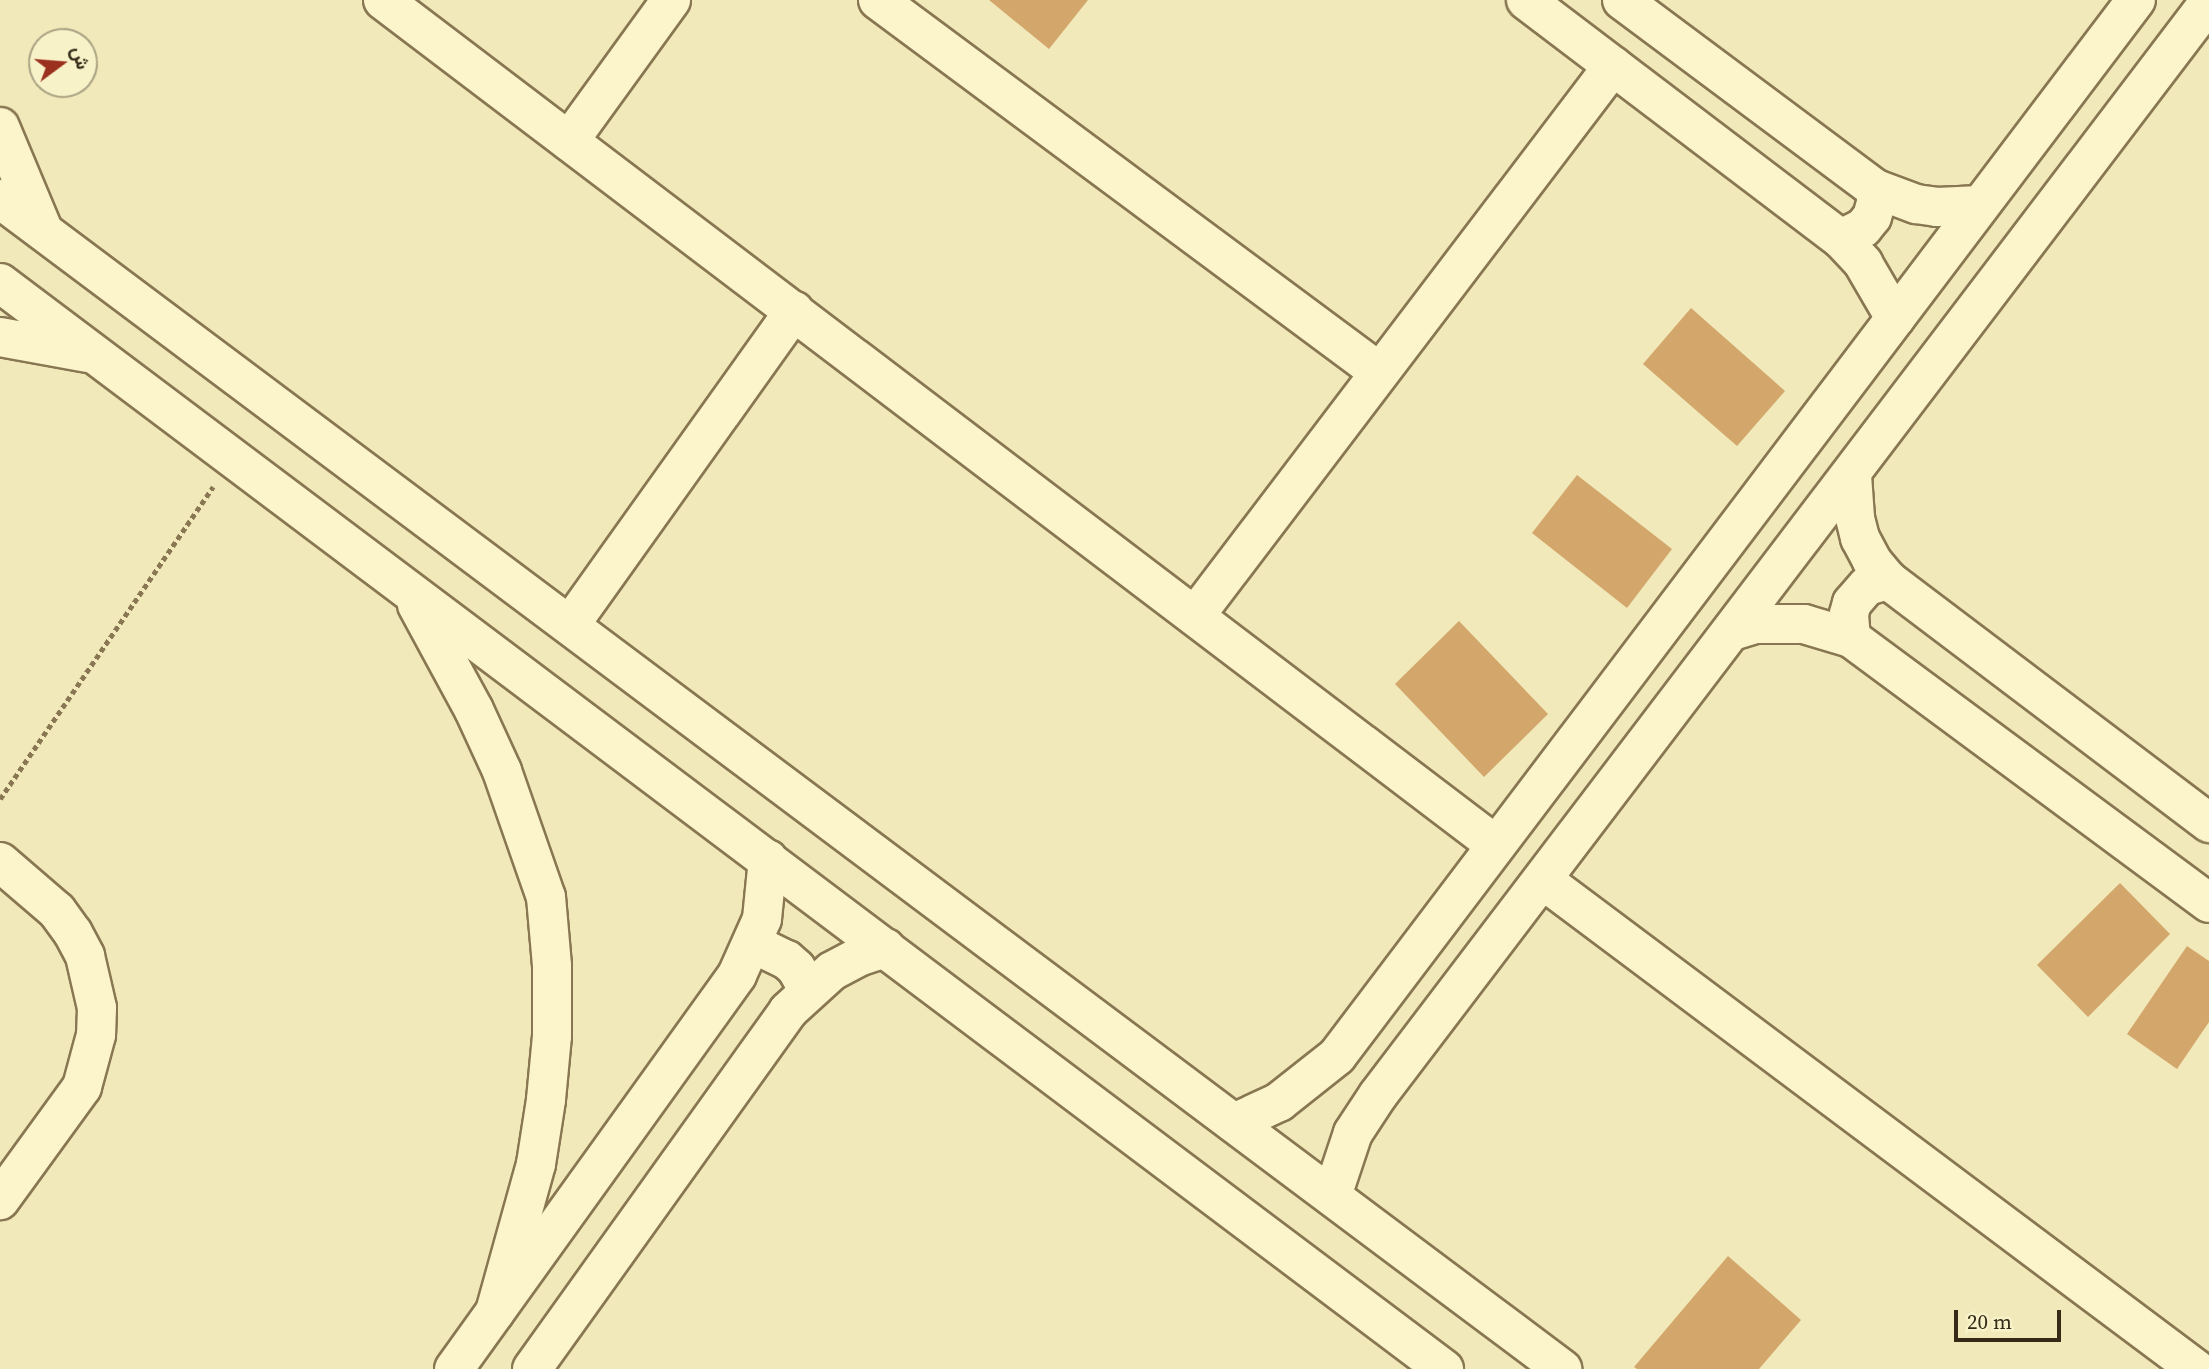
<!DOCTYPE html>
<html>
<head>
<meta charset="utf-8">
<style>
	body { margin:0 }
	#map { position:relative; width:2209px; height:1369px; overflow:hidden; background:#f1e9b9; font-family:"Source Serif 4",Vazirmatn,serif }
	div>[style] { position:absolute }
	.building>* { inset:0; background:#d3a66b }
	.path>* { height:4.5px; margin-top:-2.25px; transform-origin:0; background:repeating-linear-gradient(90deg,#887752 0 5px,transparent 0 8.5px) }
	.roads { filter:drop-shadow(2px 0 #887752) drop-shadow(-2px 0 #887752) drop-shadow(0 2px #887752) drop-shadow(0 -2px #887752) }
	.minor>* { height:38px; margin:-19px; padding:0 19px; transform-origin:19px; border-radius:19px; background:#fcf5cc }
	span { translate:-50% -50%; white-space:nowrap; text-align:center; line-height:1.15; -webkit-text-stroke:7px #f8f2c9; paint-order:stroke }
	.north { position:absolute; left:28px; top:28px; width:70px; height:70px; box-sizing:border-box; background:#f8f2c9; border:2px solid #aaa283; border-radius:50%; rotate:74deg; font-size:19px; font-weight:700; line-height:28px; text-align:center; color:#362b19 }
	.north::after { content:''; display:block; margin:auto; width:24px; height:32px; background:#9c301e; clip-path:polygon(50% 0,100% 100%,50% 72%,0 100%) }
	.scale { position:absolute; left:1954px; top:1310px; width:107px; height:32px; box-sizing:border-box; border:4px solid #362b19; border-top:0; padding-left:9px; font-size:21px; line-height:24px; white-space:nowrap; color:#362b19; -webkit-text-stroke:5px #f8f2c9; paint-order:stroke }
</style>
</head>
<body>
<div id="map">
	<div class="building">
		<i style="clip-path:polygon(989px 0,1088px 0,1049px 49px)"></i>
		<i style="clip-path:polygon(1691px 308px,1785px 391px,1737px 446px,1643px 364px)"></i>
		<i style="clip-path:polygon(1577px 475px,1672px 549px,1627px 608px,1532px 533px)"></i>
		<i style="clip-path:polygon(1459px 621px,1548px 714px,1484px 777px,1395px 684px)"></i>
		<i style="clip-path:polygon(2120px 883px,2170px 934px,2088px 1017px,2037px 965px)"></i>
		<i style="clip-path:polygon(2187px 946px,2209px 961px,2209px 1022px,2177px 1069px,2127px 1034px)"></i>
		<i style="clip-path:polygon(1728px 1256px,1801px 1320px,1759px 1369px,1637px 1369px,1634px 1367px)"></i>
	</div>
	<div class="path">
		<i style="left:0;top:799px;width:378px;rotate:-55.7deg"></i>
	</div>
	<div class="roads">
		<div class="minor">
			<i style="left:383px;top:0;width:1397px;rotate:37.21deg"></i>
			<i style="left:878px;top:0;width:624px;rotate:36.59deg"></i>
			<i style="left:1526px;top:0;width:395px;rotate:37.2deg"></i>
			<i style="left:1841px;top:239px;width:33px;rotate:47deg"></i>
			<i style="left:1863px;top:263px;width:64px;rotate:59.8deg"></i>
			<i style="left:1622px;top:0;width:317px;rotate:36.7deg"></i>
			<i style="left:1876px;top:189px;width:43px;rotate:20.6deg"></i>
			<i style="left:1916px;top:204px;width:21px;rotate:8deg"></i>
			<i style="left:1937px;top:207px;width:43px;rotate:-2.7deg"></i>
			<i style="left:0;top:127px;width:112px;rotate:67.3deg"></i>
			<i style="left:569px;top:141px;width:174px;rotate:-54.1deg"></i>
			<i style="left:0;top:199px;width:1952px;rotate:36.83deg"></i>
			<i style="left:1841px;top:239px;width:25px;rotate:-27deg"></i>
			<i style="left:1863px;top:228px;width:14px;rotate:-51deg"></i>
			<i style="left:1872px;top:217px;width:15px;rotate:-74deg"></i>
			<i style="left:1876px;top:203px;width:14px;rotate:-90deg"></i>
			<i style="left:0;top:283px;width:1807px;rotate:36.95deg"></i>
			<i style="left:0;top:337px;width:88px;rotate:10.4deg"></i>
			<i style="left:1852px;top:475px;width:43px;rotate:86deg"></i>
			<i style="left:1855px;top:518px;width:21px;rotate:76deg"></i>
			<i style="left:1860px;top:538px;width:26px;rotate:62deg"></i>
			<i style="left:1872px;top:561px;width:25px;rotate:50deg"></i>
			<i style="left:1888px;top:580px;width:403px;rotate:37.1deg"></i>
			<i style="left:417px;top:605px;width:119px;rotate:61.5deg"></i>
			<i style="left:474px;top:710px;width:67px;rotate:65.3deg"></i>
			<i style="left:502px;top:771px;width:133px;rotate:70.8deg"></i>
			<i style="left:546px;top:897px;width:69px;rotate:85deg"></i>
			<i style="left:552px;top:966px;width:70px;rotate:90deg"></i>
			<i style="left:552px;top:1036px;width:64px;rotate:95.4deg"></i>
			<i style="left:546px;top:1100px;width:65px;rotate:98.9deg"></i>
			<i style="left:536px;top:1164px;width:154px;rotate:105.5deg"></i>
			<i style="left:1195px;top:616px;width:691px;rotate:-52.77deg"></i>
			<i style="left:570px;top:625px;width:386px;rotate:-54.5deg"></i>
			<i style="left:1732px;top:631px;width:24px;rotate:-17deg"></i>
			<i style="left:1755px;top:624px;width:49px"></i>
			<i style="left:1804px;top:624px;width:49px;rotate:16.6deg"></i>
			<i style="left:1851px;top:638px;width:445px;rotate:36.5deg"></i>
			<i style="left:1851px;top:638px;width:24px;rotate:-95deg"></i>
			<i style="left:1849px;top:614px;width:11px;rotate:-75deg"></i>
			<i style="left:1852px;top:603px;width:23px;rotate:-49deg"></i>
			<i style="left:1867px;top:586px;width:22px;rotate:-16deg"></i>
			<i style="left:0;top:862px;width:75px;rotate:40.7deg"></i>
			<i style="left:57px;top:911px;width:27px;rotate:54deg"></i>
			<i style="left:73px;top:933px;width:26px;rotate:62deg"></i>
			<i style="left:85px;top:956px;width:53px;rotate:77deg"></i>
			<i style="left:97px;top:1008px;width:27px;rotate:92deg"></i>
			<i style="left:96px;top:1035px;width:54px;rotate:105.1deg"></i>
			<i style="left:82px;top:1087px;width:140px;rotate:126deg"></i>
			<i style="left:1543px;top:880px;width:816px;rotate:36.83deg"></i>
			<i style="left:752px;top:948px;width:12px;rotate:5deg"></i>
			<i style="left:764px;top:949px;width:25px;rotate:26deg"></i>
			<i style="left:787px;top:960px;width:12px;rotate:42deg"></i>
			<i style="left:796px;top:968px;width:25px;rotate:61deg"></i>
			<i style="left:1234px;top:1123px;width:50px;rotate:-25deg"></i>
			<i style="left:1279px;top:1102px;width:74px;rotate:-38.4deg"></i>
			<i style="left:1337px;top:1056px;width:1324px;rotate:-52.89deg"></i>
			<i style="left:1332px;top:1196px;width:66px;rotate:-71.6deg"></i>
			<i style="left:1353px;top:1133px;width:45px;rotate:-56.7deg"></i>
			<i style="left:1378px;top:1095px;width:1373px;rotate:-52.75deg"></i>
			<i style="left:454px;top:1369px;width:485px;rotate:-54.3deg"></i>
			<i style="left:737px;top:975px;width:61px;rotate:-65.9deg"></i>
			<i style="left:762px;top:919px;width:60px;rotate:-84.3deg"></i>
			<i style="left:532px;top:1369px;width:440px;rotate:-54.4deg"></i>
			<i style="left:788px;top:1011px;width:59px;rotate:-42.3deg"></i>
			<i style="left:832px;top:971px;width:30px;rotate:-28deg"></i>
			<i style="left:858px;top:957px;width:29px;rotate:-18deg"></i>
		</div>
	</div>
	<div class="north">ش</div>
	<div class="scale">20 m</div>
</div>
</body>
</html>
